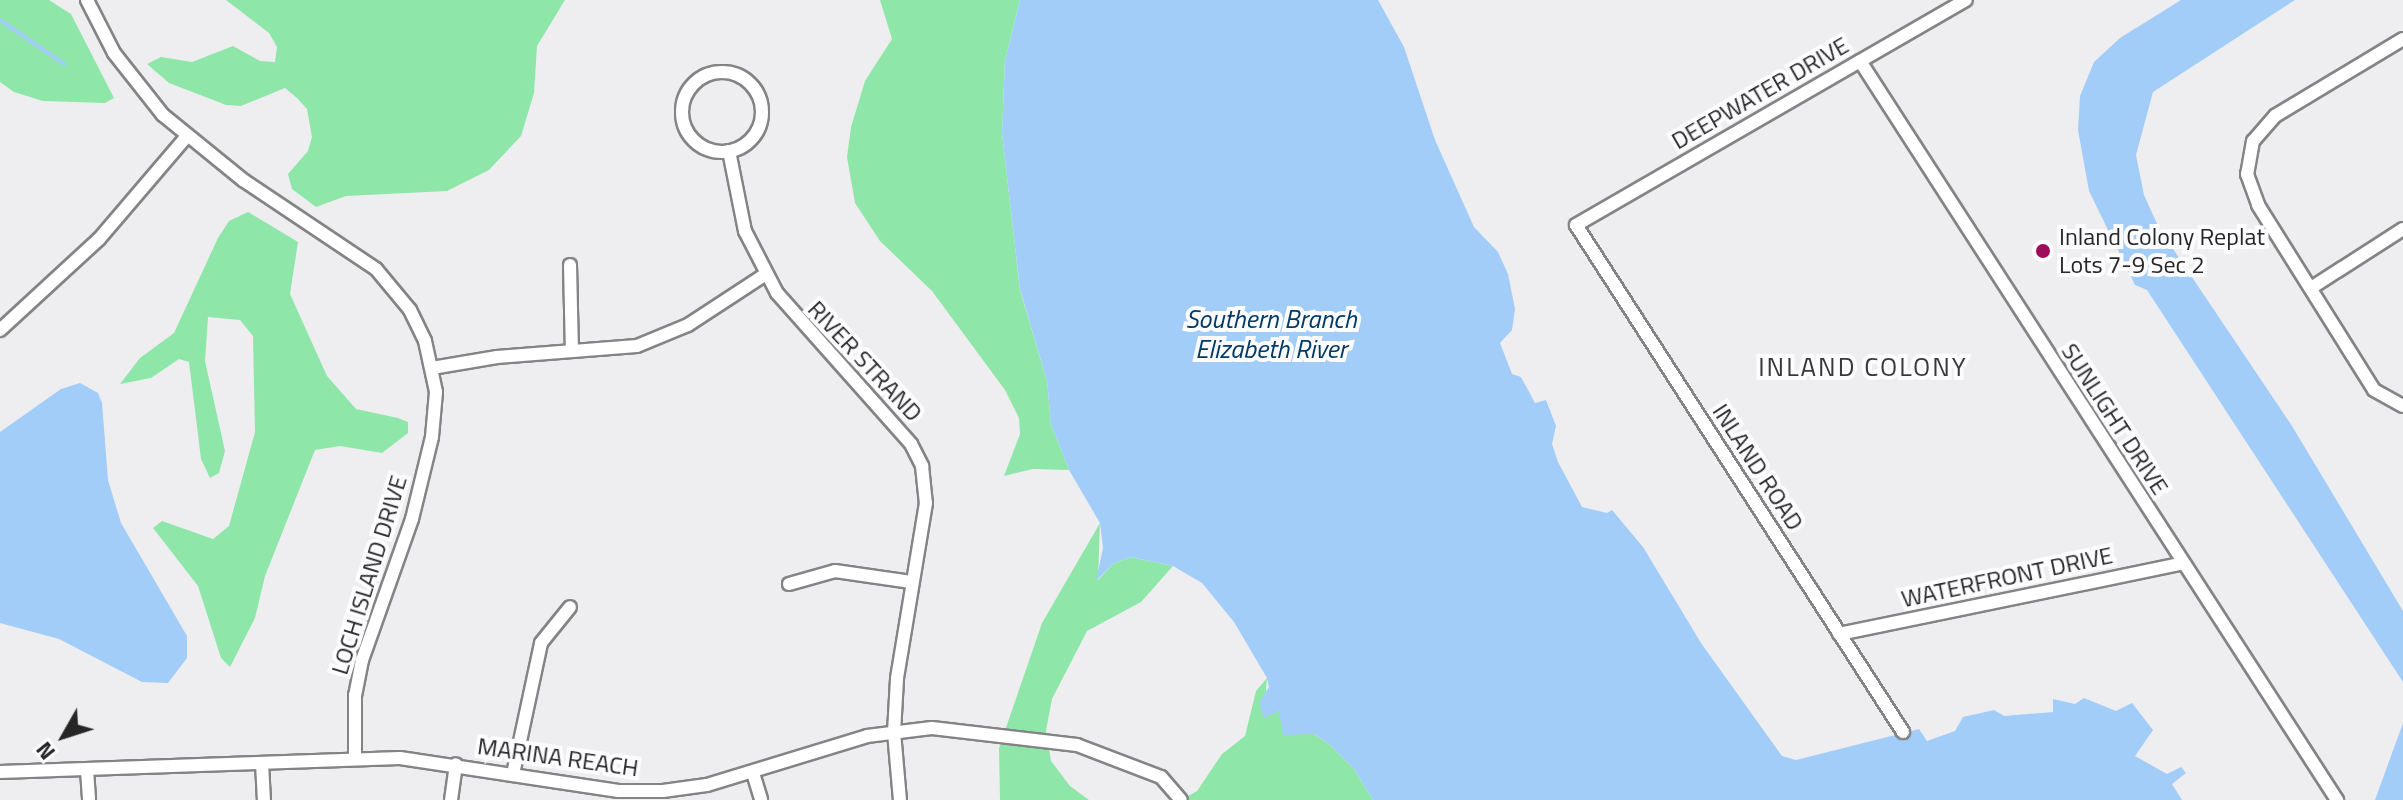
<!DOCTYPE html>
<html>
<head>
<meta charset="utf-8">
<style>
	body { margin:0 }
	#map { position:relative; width:2403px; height:800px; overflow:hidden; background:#eeeef0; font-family:"Titillium Web",sans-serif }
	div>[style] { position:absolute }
	.green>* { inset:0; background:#8ee7a9 }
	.water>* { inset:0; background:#a2cdf8 }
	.stream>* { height:4px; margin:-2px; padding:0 2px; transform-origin:2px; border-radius:2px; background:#a2cdf8 }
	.roads { filter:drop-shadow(2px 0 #848486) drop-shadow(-2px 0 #848486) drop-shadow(0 2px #848486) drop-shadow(0 -2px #848486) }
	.street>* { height:12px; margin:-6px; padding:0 6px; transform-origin:6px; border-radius:6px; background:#fff }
	.street>.ring { margin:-6px; padding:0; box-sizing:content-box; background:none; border:12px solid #fff; border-radius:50% }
	.dots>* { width:22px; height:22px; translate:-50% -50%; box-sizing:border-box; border:4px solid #fcfcfe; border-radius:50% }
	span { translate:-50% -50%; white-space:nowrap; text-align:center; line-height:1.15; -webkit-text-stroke:8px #fcfcfe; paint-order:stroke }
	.street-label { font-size:24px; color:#262626 }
	.poi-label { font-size:24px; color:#262626 }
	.left { translate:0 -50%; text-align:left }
	.water-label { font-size:26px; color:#003a66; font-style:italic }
	.neighbourhood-label { font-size:26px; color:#38383a; letter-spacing:2px }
	.north { position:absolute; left:24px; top:696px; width:80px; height:80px; -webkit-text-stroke:6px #fcfcfe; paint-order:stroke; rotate:231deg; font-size:22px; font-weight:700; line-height:32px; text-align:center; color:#262626 }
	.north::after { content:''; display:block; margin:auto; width:28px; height:36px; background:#262626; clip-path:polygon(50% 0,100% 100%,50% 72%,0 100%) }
</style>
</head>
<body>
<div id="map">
	<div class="green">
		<i style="clip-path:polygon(0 0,49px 0,71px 14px,114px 98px,105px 103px,43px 101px,14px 92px,0 82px)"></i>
		<i style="clip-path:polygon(226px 0,565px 0,537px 46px,534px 93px,521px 136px,489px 170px,447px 191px,346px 196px,316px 207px,292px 189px,288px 174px,308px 151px,312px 137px,307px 109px,297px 98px,285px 88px,241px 106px,226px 105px,169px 83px,147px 64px,161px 57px,192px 62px,233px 46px,260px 61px,275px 62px,277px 47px,269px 33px)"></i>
		<i style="clip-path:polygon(880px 0,1020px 0,1005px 61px,1002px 133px,1020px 290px,1047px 381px,1051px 424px,1069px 470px,1033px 469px,1004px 476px,1020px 434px,1019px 418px,1005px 390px,932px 291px,880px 241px,855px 203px,847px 157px,851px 127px,865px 81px,892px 39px)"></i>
		<i style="clip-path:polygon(248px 212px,298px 242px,290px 294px,327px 376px,356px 409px,398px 418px,408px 422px,408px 433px,382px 453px,340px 446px,315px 450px,265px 576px,255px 618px,230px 667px,221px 658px,198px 586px,153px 528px,162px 521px,213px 539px,229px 526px,255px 432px,253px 336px,240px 320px,208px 317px,205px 361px,225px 451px,219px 473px,210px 478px,201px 459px,189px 362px,179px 359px,151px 378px,120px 384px,140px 358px,174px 333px,218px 238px,229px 221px)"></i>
		<i style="clip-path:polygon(1100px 523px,1098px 580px,1114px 563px,1131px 557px,1173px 566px,1141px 602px,1087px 631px,1052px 699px,1046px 730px,1051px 761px,1070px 786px,1089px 800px,1000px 800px,999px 748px,1042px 623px)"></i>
		<i style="clip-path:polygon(1267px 678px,1264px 717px,1279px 711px,1329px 744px,1354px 769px,1373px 800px,1181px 800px,1197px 791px,1222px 754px,1245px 736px,1256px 691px)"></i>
	</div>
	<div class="water">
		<i style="clip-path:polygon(1020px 0,1378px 0,1404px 47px,1435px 140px,1474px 227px,1498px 252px,1508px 274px,1515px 309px,1512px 330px,1500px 343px,1512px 374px,1521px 377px,1535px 403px,1546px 400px,1556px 426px,1552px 444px,1558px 462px,1582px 507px,1607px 513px,1612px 510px,1643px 547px,1701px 643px,1782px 756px,1796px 760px,1919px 729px,1927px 741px,1955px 731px,1963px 717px,1994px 710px,2004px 716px,2053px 712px,2053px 699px,2075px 704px,2084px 698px,2116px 711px,2132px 703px,2153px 730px,2135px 756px,2167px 774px,2181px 767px,2186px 773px,2172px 784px,2182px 800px,1373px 800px,1354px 769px,1329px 744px,1314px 734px,1283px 735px,1279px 711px,1264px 718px,1259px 703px,1269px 687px,1267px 678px,1234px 622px,1202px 583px,1173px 566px,1131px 557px,1114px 563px,1096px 581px,1103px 548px,1100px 523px,1069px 470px,1051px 424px,1047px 381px,1020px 289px,1002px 133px,1005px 61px)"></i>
		<i style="clip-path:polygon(2181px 0,2295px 0,2153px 92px,2136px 155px,2144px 195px,2159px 228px,2292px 426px,2403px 611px,2403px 682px,2147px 290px,2135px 285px,2089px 191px,2078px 130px,2080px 96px,2094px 62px,2120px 38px)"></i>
		<i style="clip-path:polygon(80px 383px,98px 393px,102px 403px,108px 480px,121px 523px,187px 636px,187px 658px,168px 683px,142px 682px,59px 639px,0 623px,0 432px,61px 389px)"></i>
		<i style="clip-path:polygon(2403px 723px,2403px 800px,2375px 800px)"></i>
	</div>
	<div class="stream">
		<i style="left:0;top:20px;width:78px;rotate:34.5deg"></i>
	</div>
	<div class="roads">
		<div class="street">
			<i style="left:87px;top:0;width:59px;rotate:63deg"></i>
			<i style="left:114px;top:53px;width:79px;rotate:51.7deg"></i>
			<i style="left:163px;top:115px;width:103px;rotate:39.1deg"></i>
			<i style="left:243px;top:180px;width:160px;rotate:33.8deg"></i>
			<i style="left:376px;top:269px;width:53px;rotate:50.3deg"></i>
			<i style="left:410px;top:310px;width:34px;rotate:64deg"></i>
			<i style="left:425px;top:341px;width:52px;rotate:77.8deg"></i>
			<i style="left:436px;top:392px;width:45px;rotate:95.1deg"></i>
			<i style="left:432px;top:437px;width:84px;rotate:103.7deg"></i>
			<i style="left:412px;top:519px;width:150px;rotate:109.5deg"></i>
			<i style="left:362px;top:660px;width:36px;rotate:101deg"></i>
			<i style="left:355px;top:695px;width:64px;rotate:90deg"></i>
			<i style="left:2403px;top:39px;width:149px;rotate:149deg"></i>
			<i style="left:2275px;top:116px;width:33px;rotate:131deg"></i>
			<i style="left:2253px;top:141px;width:34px;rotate:100deg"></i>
			<i style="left:2247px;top:174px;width:33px;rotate:70deg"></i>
			<i style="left:2258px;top:205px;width:218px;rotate:57.9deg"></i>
			<i style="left:2374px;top:390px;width:33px;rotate:29deg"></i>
			<i style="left:1860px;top:61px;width:880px;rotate:57.16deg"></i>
			<i class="ring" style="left:682px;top:72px;width:68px;height:68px"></i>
			<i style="left:729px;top:151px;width:82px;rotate:78.7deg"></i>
			<i style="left:745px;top:231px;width:70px;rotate:62.7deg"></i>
			<i style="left:777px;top:293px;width:202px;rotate:48.4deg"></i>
			<i style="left:911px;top:444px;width:25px;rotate:63deg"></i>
			<i style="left:922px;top:466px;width:37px;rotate:84deg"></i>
			<i style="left:926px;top:503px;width:178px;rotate:99.4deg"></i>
			<i style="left:897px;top:679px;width:53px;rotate:93.2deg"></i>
			<i style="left:894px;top:732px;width:68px;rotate:85deg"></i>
			<i style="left:570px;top:265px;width:86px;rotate:88.7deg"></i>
			<i style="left:2311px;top:288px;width:109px;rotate:-32.7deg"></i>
			<i style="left:0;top:330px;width:134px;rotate:-42.6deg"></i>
			<i style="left:99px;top:239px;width:135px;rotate:-49.5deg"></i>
			<i style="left:432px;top:368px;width:66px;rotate:-9.6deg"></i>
			<i style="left:497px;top:357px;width:140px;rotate:-4.5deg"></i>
			<i style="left:637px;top:346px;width:55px;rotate:-22.4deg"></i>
			<i style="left:688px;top:325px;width:93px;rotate:-33.2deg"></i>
			<i style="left:789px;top:584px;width:48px;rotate:-15.8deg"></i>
			<i style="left:835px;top:571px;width:77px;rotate:8.2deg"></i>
			<i style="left:1839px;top:634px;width:352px;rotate:-11.6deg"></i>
			<i style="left:1903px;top:732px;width:603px;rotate:-122.82deg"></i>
			<i style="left:1576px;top:225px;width:450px;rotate:-30deg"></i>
			<i style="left:262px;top:763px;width:37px;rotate:87deg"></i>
			<i style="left:87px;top:770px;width:30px;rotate:86deg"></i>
			<i style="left:0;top:772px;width:400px;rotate:-2deg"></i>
			<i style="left:400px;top:758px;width:221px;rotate:8.6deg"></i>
			<i style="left:619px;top:791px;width:44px"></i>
			<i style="left:663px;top:791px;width:44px;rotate:-7.8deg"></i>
			<i style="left:707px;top:785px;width:167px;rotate:-17deg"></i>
			<i style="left:867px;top:736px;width:65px;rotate:-7deg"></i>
			<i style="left:932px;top:728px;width:146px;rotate:6.7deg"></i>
			<i style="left:1077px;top:745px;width:90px;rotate:20.9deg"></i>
			<i style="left:1161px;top:777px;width:30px;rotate:49deg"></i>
			<i style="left:753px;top:773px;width:28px;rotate:73deg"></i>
			<i style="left:513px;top:774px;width:134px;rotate:-77.9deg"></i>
			<i style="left:541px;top:643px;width:46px;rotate:-51.1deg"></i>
			<i style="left:451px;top:800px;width:36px;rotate:-82deg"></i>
		</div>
	</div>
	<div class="dots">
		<i style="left:2043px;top:251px;background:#9d0d5a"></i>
	</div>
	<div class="street-label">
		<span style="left:1760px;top:93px;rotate:-30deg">DEEPWATER DRIVE</span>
		<span style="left:865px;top:361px;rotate:47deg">RIVER STRAND</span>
		<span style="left:2115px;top:419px;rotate:57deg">SUNLIGHT DRIVE</span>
		<span style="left:1758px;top:467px;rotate:57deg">INLAND ROAD</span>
		<span style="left:369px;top:575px;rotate:-73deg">LOCH ISLAND DRIVE</span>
		<span style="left:2007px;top:577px;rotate:-12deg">WATERFRONT DRIVE</span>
		<span style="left:558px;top:757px;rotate:8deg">MARINA REACH</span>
	</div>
	<div class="poi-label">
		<span class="left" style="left:2059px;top:251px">Inland Colony Replat<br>Lots 7-9 Sec 2</span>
	</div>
	<div class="water-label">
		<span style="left:1271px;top:334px">Southern Branch<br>Elizabeth River</span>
	</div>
	<div class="neighbourhood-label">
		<span style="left:1863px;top:367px">INLAND COLONY</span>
	</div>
	<div class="north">N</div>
</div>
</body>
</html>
